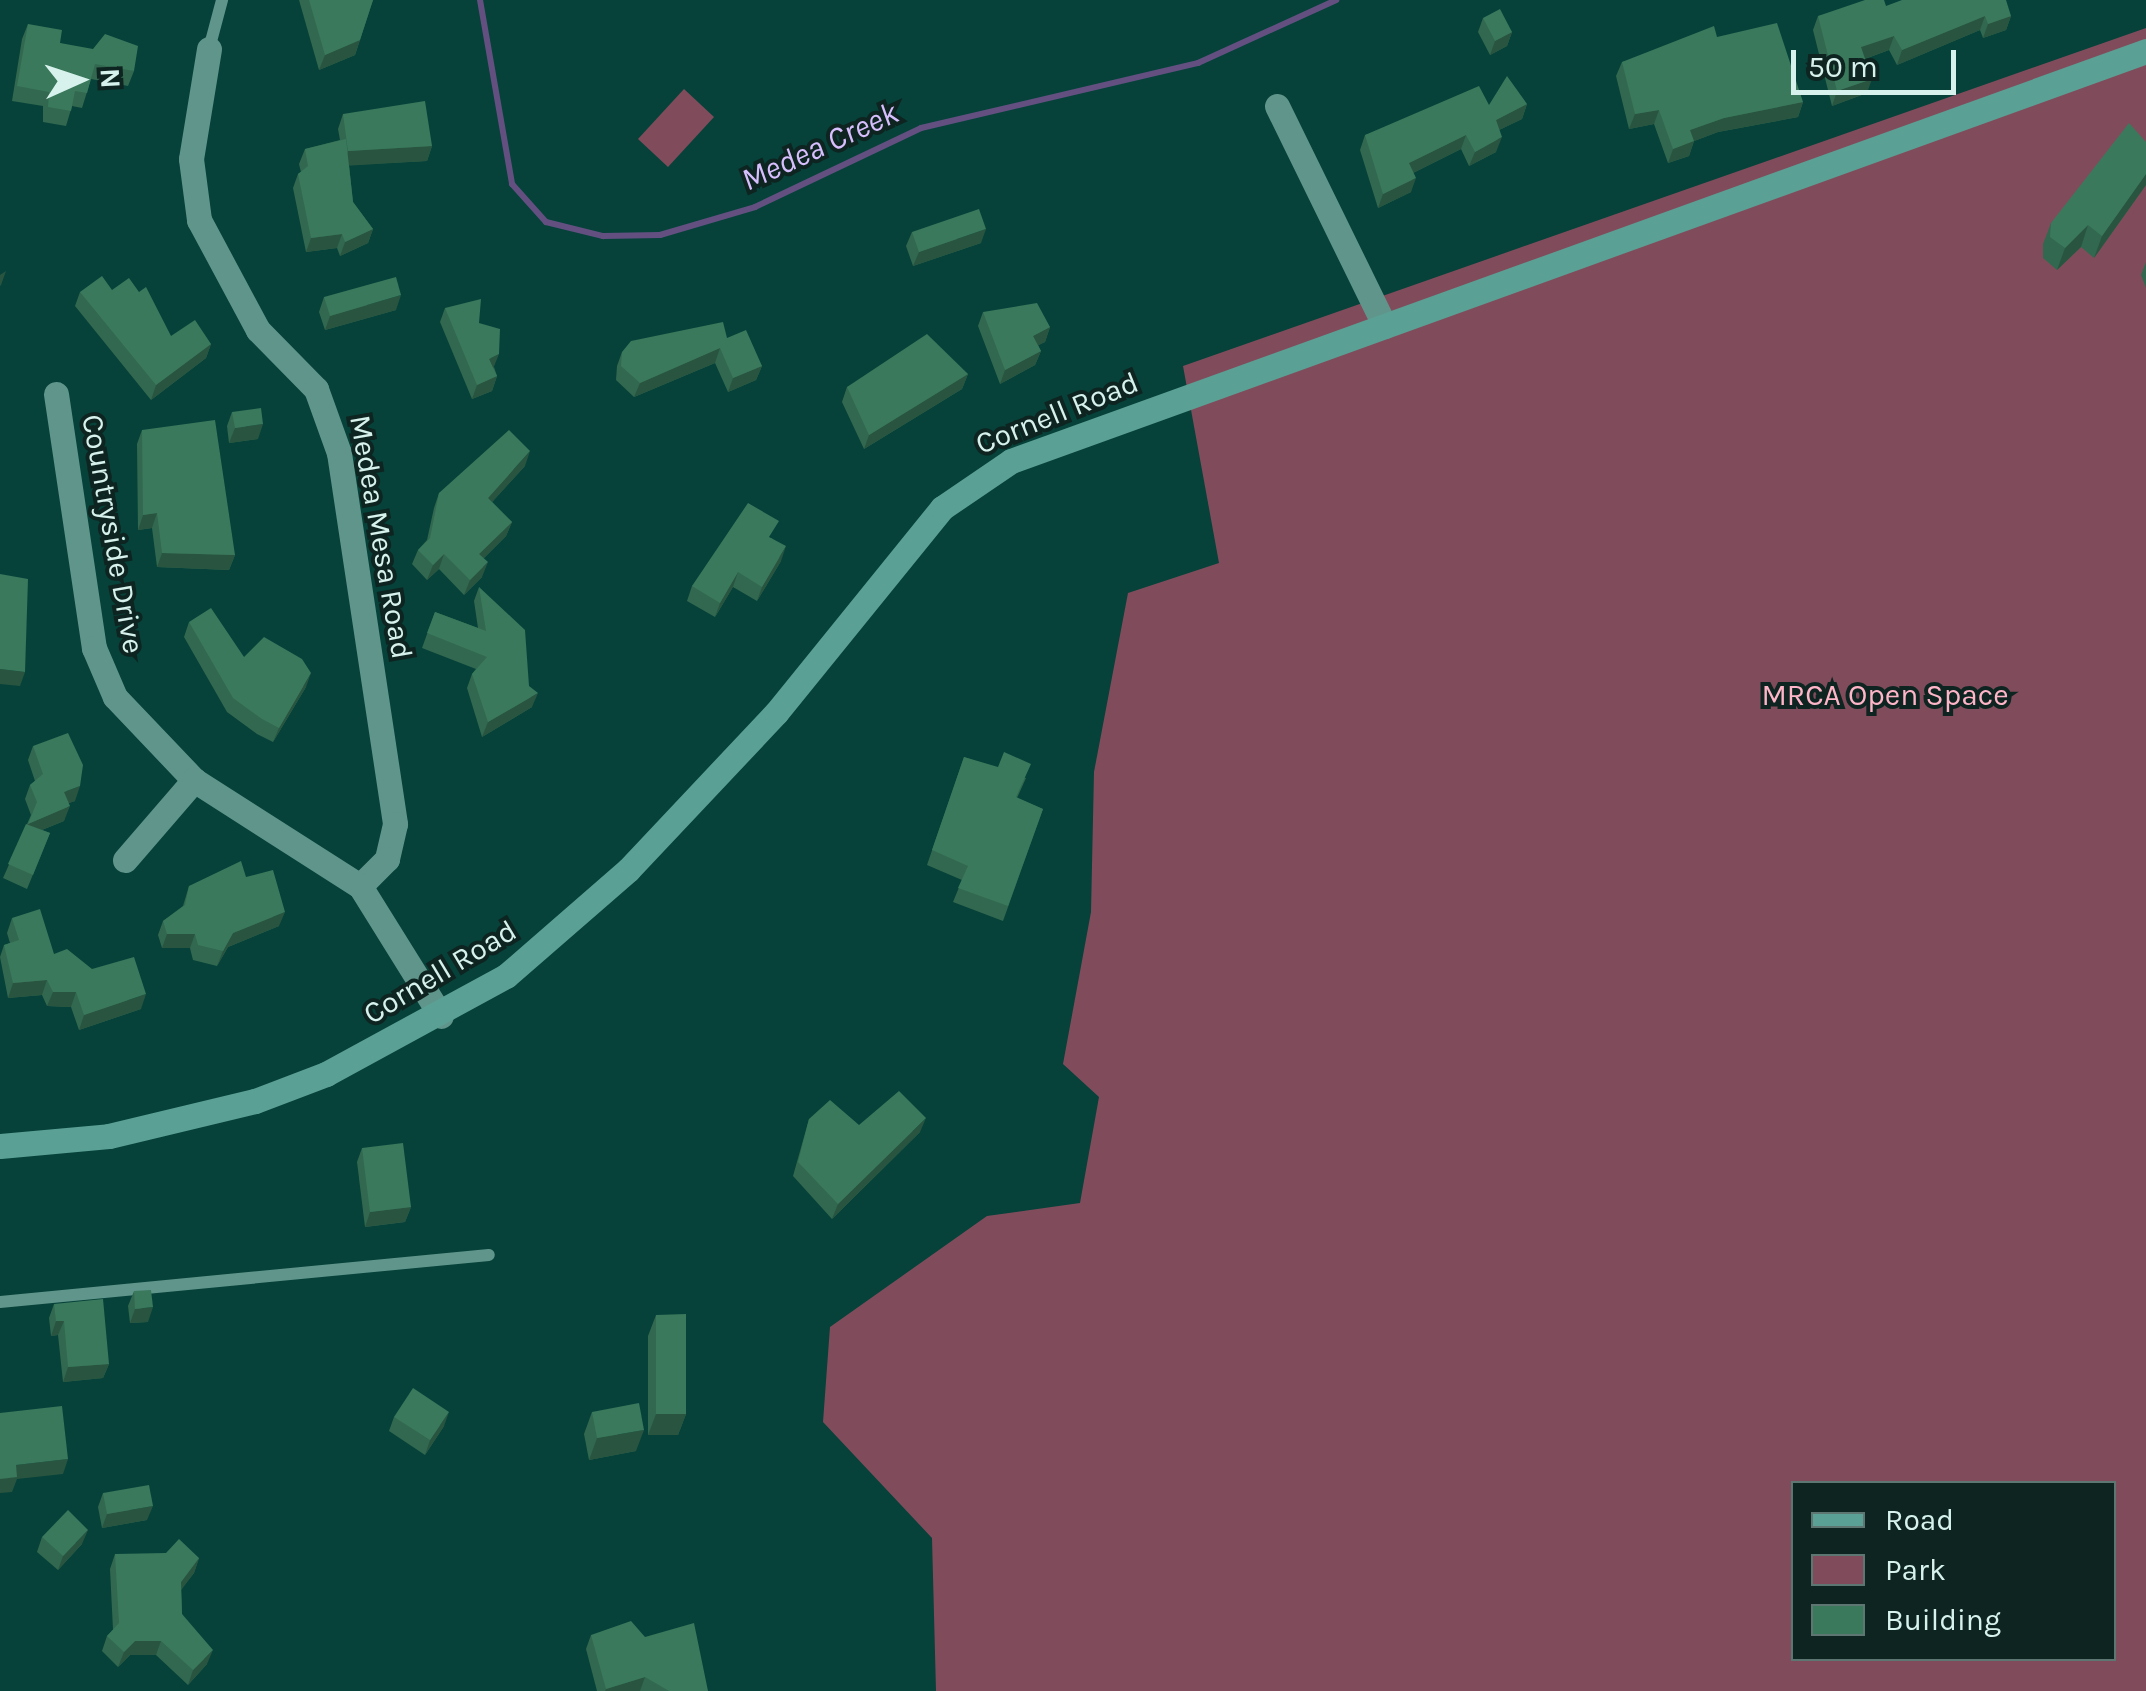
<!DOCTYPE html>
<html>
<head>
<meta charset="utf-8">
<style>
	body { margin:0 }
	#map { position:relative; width:2146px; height:1691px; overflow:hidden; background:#06423a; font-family:Karla,sans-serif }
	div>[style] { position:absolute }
	.green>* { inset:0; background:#804c5b }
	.stream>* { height:6px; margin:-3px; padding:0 3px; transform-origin:3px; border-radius:3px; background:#635081 }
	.service>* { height:12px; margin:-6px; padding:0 6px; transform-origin:6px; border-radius:6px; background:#60958b }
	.minor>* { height:25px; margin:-12.5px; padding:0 12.5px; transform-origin:12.5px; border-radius:12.5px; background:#60958b }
	.secondary>* { height:25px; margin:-12.5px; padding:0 12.5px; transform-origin:12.5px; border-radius:12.5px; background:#5ba094 }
	.wall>* { inset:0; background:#32684f }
	.shaded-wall>* { inset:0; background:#295540 }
	.building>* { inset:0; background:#3a795c }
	span { translate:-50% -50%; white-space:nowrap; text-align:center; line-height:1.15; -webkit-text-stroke:8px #0e2420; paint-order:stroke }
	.street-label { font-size:30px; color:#d7f2ec }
	.park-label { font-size:30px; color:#feb5c8 }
	.water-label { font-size:32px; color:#d7bffd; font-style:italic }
	.legend { position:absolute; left:1791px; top:1481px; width:325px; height:180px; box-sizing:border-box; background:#0e2420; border:2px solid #5e7672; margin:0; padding:12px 18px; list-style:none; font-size:30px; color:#d7f2ec }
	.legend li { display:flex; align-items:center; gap:20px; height:50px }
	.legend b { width:50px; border:2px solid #5e7672 }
	.north { position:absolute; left:30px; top:30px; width:100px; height:100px; -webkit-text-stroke:8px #0e2420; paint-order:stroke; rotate:87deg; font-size:28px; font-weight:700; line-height:40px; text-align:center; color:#d7f2ec }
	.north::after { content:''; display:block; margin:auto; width:35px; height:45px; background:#d7f2ec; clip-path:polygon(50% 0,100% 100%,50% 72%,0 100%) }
	.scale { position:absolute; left:1791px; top:50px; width:165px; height:45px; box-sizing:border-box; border:5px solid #d7f2ec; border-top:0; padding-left:12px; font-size:30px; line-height:35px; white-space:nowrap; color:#d7f2ec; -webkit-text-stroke:8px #0e2420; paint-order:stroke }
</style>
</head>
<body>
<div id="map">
	<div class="green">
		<i style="clip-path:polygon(evenodd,2146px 28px,2146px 1691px,936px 1691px,932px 1538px,823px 1422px,830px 1327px,987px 1216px,1080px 1203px,1099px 1097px,1063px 1064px,1091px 912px,1094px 772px,1128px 593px,1219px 563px,1183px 366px,2146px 28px,1794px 1484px,2114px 1484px,2114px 1658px,1794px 1658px,1794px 1484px)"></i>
		<i style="clip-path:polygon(684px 89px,714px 117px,668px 167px,638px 139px)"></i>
	</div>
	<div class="stream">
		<i style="left:480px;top:0;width:187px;rotate:80.1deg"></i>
		<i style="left:512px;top:184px;width:51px;rotate:48.2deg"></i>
		<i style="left:546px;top:222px;width:59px;rotate:13.8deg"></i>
		<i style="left:603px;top:236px;width:57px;rotate:-1deg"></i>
		<i style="left:660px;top:235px;width:99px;rotate:-16.4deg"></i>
		<i style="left:755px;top:207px;width:184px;rotate:-25.4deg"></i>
		<i style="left:921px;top:128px;width:285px;rotate:-13.2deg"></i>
		<i style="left:1198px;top:63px;width:152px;rotate:-24.5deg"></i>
	</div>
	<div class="service">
		<i style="left:209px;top:49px;width:51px;rotate:-75.1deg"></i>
		<i style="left:0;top:1302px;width:491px;rotate:-5.5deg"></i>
	</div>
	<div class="minor">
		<i style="left:209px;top:49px;width:111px;rotate:99.3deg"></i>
		<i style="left:191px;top:159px;width:62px;rotate:82.5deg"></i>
		<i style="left:199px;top:220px;width:125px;rotate:61.8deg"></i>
		<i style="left:258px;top:330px;width:83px;rotate:45.5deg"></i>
		<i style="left:316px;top:389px;width:68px;rotate:70.2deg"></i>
		<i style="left:339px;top:453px;width:375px;rotate:81.4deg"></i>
		<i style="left:395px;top:824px;width:36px;rotate:103deg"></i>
		<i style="left:387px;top:859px;width:38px;rotate:135deg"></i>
		<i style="left:1277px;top:106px;width:245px;rotate:63.9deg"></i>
		<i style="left:56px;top:394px;width:257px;rotate:81.5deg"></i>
		<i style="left:94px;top:648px;width:53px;rotate:66.8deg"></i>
		<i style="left:115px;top:697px;width:115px;rotate:46.4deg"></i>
		<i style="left:194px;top:780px;width:197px;rotate:32.6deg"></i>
		<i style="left:360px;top:886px;width:153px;rotate:58.1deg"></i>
		<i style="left:125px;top:860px;width:106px;rotate:-49.2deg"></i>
	</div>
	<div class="secondary">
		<i style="left:0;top:1146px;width:109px;rotate:-5.2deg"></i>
		<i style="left:109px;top:1136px;width:150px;rotate:-13.5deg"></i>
		<i style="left:255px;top:1101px;width:76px;rotate:-20.8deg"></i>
		<i style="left:326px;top:1074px;width:205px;rotate:-28.6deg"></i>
		<i style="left:506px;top:976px;width:162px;rotate:-41deg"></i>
		<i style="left:628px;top:870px;width:216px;rotate:-46.7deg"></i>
		<i style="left:776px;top:713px;width:264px;rotate:-51deg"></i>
		<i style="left:942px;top:508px;width:83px;rotate:-34.3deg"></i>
		<i style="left:1011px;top:461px;width:1207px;rotate:-19.86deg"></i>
	</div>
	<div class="wall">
		<i style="clip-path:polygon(299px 0,373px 0,355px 55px,319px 70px)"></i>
		<i style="clip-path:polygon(1886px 6px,2011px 16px,2006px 30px,1983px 38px,1980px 30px,1897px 65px,1889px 50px,1865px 59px,1867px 93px,1832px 106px,1813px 30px,1818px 16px)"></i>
		<i style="clip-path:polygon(1483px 18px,1512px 32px,1507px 46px,1490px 55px,1478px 32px)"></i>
		<i style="clip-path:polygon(28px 24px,60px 43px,134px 71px,128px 86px,91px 79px,82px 108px,72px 106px,66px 126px,43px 122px,43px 106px,12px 101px,22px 39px)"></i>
		<i style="clip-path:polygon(1717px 37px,1803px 102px,1798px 117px,1718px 132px,1694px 141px,1689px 156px,1668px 163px,1654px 124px,1629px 129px,1616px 76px,1622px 62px)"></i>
		<i style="clip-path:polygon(1527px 104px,1522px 119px,1499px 130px,1496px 152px,1469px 166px,1461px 149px,1413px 173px,1411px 192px,1378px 208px,1360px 150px,1365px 135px,1489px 105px)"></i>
		<i style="clip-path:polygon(343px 114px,432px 146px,427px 161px,349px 165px,353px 202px,373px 229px,368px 243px,340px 256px,337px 248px,306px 252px,293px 188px,298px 174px,301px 172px,299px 164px,305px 149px,340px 140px,338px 129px)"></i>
		<i style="clip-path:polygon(2146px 142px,2146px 185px,2094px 258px,2081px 247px,2057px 270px,2043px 258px,2043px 244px,2051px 223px)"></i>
		<i style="clip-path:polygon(912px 232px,981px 243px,913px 266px,906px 246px)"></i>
		<i style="clip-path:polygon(2146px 262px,2146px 288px,2141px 275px)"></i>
		<i style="clip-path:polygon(112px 290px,171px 336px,211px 344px,206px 358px,151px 400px,75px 306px,80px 292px)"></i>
		<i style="clip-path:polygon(324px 297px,396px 310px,325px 330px,319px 312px)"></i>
		<i style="clip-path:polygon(445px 308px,479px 323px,497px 376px,492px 391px,472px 399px,440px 322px)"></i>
		<i style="clip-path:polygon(983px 312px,1050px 327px,1045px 342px,1038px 345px,1041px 351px,1035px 365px,1000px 384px,978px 326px)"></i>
		<i style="clip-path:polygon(727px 338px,762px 366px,756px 380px,728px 392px,715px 363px,634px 397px,616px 380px,617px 366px,622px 352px)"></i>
		<i style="clip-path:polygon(968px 374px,962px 389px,864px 449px,842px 402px,847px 387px)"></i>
		<i style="clip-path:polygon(232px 412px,258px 439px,229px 443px,227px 426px)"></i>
		<i style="clip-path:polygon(142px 430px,235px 555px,229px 570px,157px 567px,152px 528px,138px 530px,137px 444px)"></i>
		<i style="clip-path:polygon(525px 466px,492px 502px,512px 522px,506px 536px,484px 558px,482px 577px,464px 595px,439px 569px,427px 580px,412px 564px,418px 550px,427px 540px,434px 508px,439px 493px)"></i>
		<i style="clip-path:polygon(772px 538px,781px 561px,757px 601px,733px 587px,715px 617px,687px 601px,692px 586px)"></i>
		<i style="clip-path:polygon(479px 587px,529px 686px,532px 707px,482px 737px,467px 688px,472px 674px,476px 669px,422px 648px,435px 612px,478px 628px,474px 601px)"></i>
		<i style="clip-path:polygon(189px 622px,244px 657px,306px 687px,273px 742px,257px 734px,227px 712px,184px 637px)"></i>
		<i style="clip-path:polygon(33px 746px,75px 801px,68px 803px,64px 821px,42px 830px,50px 833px,27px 889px,3px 878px,31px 815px,25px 799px,30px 785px,35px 781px,28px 760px)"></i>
		<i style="clip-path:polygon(964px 757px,1026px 778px,1017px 798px,1043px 809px,1003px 921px,953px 902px,962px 880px,927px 865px)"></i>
		<i style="clip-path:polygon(246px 877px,279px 926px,228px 947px,217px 966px,193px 960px,190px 948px,162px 948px,158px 935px,163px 921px,183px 906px,189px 886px)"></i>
		<i style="clip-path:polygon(12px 918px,54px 954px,141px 1009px,79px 1030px,71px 1007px,47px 1006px,42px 995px,8px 998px,0 957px,4px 945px,10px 943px,7px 933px)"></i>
		<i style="clip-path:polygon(809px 1119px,859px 1125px,920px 1132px,832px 1219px,793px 1176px)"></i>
		<i style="clip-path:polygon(362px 1148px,411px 1207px,405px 1222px,365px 1227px,357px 1162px)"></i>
		<i style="clip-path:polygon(134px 1291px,148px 1322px,130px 1323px,128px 1306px)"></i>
		<i style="clip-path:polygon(54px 1304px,109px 1364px,103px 1378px,63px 1382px,58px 1335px,51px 1336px,49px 1318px)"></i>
		<i style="clip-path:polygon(656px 1315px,686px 1414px,678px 1435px,648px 1435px,648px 1336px)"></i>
		<i style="clip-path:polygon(592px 1412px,636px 1451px,589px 1460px,584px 1434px)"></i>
		<i style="clip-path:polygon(394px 1417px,444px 1426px,425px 1455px,389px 1431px)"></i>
		<i style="clip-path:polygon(103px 1493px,147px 1520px,102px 1528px,98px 1507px)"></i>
		<i style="clip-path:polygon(42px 1537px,82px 1544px,58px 1570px,37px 1552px)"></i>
		<i style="clip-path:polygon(115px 1554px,199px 1558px,194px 1573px,181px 1589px,182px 1614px,207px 1664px,188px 1685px,156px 1655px,130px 1655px,118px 1667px,102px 1651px,107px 1636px,113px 1630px,110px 1569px)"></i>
		<i style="clip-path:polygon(591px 1635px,645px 1637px,708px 1691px,597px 1691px,586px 1649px)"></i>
	</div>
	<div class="shaded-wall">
		<i style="clip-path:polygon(1985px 16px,1980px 30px,1897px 65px,1902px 50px)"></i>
		<i style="clip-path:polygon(2011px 16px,2006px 30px,1983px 38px,1988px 24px)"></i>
		<i style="clip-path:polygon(1512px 32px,1507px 46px,1490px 55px,1495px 41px)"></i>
		<i style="clip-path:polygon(1894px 36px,1889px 50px,1856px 62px,1861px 47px)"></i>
		<i style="clip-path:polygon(360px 40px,355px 55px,319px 70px,325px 55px)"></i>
		<i style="clip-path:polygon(1872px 79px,1867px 93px,1832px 106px,1837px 91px)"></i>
		<i style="clip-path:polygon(1803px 102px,1798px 117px,1718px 132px,1684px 145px,1690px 130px,1724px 118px)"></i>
		<i style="clip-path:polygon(1527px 104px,1522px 119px,1491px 134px,1496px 120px)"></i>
		<i style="clip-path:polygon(1659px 110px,1654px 124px,1629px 129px,1635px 114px)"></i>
		<i style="clip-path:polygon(1466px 135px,1461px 149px,1403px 178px,1409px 163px)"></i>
		<i style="clip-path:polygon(1502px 137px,1496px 152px,1469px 166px,1475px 152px)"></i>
		<i style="clip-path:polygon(1694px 141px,1689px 156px,1668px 163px,1673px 149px)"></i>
		<i style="clip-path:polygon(432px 146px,427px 161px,343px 166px,348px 151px)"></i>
		<i style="clip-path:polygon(2146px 174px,2146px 185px,2094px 258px,2102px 236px)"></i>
		<i style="clip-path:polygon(1416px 178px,1411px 192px,1378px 208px,1383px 194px)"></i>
		<i style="clip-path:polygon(2088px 225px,2081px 247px,2057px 270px,2065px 248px)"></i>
		<i style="clip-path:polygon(373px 229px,368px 243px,340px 256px,345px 242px)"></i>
		<i style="clip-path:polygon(986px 229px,981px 243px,913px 266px,919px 252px)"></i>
		<i style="clip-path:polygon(342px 234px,337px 248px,306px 252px,311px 238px)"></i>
		<i style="clip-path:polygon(6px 271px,1px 285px,0 286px,0 275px)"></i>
		<i style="clip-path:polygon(401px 295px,396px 310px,325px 330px,330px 316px)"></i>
		<i style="clip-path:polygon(1050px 327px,1045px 342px,1028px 351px,1033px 336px)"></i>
		<i style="clip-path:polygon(211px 344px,206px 358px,151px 400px,156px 385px)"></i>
		<i style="clip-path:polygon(720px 348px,715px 363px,634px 397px,640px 383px)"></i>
		<i style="clip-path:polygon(1041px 351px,1035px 365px,1000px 384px,1005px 370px)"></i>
		<i style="clip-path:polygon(499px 354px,493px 369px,489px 359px)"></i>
		<i style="clip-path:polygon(762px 366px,756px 380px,728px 392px,733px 378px)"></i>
		<i style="clip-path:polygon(968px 374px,962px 389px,864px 449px,869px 435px)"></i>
		<i style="clip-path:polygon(497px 376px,492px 391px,472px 399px,477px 385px)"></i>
		<i style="clip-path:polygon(263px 424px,258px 439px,229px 443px,235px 428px)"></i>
		<i style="clip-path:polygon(530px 451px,525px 466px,482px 513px,488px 498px)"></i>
		<i style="clip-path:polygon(157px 513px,152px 528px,138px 530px,143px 515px)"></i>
		<i style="clip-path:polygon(512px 522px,506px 536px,474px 568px,479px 554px)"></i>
		<i style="clip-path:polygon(786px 546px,781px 561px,757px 601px,762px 587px)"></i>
		<i style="clip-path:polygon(162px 553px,235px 555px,229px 570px,157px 567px)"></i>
		<i style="clip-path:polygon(444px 554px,439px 569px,427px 580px,433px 565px)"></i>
		<i style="clip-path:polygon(488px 562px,482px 577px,464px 595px,470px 580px)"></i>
		<i style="clip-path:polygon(738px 572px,733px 587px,715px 617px,720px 603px)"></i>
		<i style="clip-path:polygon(0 669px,25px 672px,20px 686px,0 684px)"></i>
		<i style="clip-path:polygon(311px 673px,306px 687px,273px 742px,279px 728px)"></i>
		<i style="clip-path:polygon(538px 693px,532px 707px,482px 737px,488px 722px)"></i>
		<i style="clip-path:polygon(80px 786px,75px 801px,59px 807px,64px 792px)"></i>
		<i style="clip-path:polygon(70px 806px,64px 821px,22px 838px,28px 824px)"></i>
		<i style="clip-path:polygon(285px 912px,279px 926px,228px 947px,217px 966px,223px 951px,233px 933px)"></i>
		<i style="clip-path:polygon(167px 934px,195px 934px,190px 948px,162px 948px)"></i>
		<i style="clip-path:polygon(47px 980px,42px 995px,8px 998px,13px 983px)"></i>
		<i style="clip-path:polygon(53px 992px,76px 992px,71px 1007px,47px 1006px)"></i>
		<i style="clip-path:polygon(146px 994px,141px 1009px,79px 1030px,84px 1015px)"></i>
		<i style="clip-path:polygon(926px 1118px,920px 1132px,832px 1219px,838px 1204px)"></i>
		<i style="clip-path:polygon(411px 1207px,405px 1222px,365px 1227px,370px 1212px)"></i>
		<i style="clip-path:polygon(153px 1307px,148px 1322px,130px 1323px,135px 1309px)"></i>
		<i style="clip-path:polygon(56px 1321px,64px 1321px,58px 1335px,51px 1336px)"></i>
		<i style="clip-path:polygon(109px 1364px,103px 1378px,63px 1382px,68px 1367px)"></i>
		<i style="clip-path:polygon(449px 1412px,444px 1426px,425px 1455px,430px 1440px)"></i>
		<i style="clip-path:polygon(656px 1414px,686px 1414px,678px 1435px,648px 1435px)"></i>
		<i style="clip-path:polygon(644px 1430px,636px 1451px,589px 1460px,597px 1438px)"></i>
		<i style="clip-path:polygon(68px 1459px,63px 1474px,17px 1479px,12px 1492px,0 1493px,0 1479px,16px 1465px)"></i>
		<i style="clip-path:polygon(153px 1506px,147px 1520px,102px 1528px,107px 1514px)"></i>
		<i style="clip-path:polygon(88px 1530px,82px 1544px,58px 1570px,63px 1556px)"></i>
		<i style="clip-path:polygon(199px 1558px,194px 1573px,176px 1597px,181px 1582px)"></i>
		<i style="clip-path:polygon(135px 1641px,161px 1641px,156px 1655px,130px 1655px,118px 1667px,124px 1652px)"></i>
		<i style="clip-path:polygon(213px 1650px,207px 1664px,188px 1685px,193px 1670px)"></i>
		<i style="clip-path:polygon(645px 1677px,640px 1691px,605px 1691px,606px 1689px)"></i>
	</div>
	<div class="building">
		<i style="clip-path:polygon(309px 0,373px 0,360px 40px,325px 55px)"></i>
		<i style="clip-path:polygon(1865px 0,1884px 0,1886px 6px,1902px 0,2006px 0,2011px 16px,1988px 24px,1985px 16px,1902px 50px,1894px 36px,1861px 47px,1872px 79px,1837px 91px,1818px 16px)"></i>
		<i style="clip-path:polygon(1500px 9px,1512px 32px,1495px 41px,1483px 18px)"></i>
		<i style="clip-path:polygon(1777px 23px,1803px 102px,1724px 118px,1690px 130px,1694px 141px,1673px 149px,1659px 110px,1635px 114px,1622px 62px,1714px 26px,1717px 37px)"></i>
		<i style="clip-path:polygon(28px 24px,62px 30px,60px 43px,93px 49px,105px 34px,138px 46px,134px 71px,95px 64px,87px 93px,75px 91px,71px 111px,48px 107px,49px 92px,17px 86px)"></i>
		<i style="clip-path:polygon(1507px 76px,1527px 104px,1496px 120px,1502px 137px,1475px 152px,1466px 135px,1409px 163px,1416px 178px,1383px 194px,1365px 135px,1479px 86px,1489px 105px)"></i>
		<i style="clip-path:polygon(425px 101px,432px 146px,348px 151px,343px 114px)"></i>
		<i style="clip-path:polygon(2129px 123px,2146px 142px,2146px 174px,2102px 236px,2088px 225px,2065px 248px,2050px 237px,2051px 223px)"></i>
		<i style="clip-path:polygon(346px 139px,353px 202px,373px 229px,345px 242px,342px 234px,311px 238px,298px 174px,308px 166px,305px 149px)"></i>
		<i style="clip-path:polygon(979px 209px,986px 229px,919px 252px,912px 232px)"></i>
		<i style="clip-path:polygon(102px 276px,112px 290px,129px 278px,139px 292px,146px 287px,171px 336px,195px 320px,211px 344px,156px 385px,80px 292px)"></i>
		<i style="clip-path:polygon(396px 277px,401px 295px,330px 316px,324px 297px)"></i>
		<i style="clip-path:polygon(481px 299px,479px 323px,500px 329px,499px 354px,489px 359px,497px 376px,477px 385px,445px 308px)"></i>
		<i style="clip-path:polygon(1037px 303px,1050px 327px,1033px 336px,1041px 351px,1005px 370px,983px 312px)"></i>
		<i style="clip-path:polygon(723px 322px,727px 338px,746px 330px,762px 366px,733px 378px,720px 348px,640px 383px,621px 366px,622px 352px,631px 341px)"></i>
		<i style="clip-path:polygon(927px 334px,968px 374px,869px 435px,847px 387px)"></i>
		<i style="clip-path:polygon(261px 408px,263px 424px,235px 428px,232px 412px)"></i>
		<i style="clip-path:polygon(215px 420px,235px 555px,162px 553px,157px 513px,143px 515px,142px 430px)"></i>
		<i style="clip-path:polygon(509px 430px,530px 451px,488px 498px,512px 522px,479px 554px,488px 562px,470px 580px,444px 554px,433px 565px,418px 550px,430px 538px,439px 493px)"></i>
		<i style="clip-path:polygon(748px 503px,779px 521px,769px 537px,786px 546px,762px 587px,738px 572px,720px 603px,692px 586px)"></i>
		<i style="clip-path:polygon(0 574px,28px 579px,25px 672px,0 669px)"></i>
		<i style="clip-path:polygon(479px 587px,525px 630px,529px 686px,538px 693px,488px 722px,472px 674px,487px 657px,427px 633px,435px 612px,486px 631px)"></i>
		<i style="clip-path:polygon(211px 608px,244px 657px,264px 637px,302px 659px,311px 673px,279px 728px,262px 719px,233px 698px,189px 622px)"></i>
		<i style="clip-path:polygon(68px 733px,83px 765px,80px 786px,64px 792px,70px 806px,28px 824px,37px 802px,30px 785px,43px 774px,33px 746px)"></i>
		<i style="clip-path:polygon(1004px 752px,1031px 764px,1016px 797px,1043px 809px,1008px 906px,958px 888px,968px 866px,932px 850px,964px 757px,998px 767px)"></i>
		<i style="clip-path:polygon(26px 824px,50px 833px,33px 875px,8px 864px)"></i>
		<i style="clip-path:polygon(241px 861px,246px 877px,273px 870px,285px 912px,233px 933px,223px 951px,198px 945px,195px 934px,167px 934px,163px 921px,185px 905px,189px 886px)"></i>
		<i style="clip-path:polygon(40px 909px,54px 954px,67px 949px,92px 969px,134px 957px,146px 994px,84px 1015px,76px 992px,53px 992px,47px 980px,13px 983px,4px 945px,19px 940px,12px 918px)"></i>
		<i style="clip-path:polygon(899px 1091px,926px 1118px,838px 1204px,798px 1162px,809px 1119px,830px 1100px,859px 1125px)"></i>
		<i style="clip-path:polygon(403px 1143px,411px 1207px,370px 1212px,362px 1148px)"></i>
		<i style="clip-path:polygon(151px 1290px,153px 1307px,135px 1309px,134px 1291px)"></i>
		<i style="clip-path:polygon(103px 1299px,109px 1364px,68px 1367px,64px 1321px,56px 1321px,54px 1304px)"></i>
		<i style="clip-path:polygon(686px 1314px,686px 1414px,656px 1414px,656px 1315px)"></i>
		<i style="clip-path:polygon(413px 1388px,449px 1412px,430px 1440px,394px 1417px)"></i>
		<i style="clip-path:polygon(639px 1403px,644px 1430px,597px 1438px,592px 1412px)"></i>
		<i style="clip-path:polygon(62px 1406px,68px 1459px,16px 1465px,17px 1477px,0 1479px,0 1413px)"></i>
		<i style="clip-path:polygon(149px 1485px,153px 1506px,107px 1514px,103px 1493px)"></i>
		<i style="clip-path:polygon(68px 1510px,88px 1530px,63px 1556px,42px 1537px)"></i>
		<i style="clip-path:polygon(179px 1539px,199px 1558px,181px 1582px,182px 1614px,213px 1650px,193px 1670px,161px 1641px,135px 1641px,124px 1652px,107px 1636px,119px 1623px,115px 1554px,166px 1553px)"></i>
		<i style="clip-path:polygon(631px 1621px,645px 1637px,694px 1623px,708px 1691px,669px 1691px,645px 1677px,606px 1689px,591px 1635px)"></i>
	</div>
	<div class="street-label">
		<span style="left:1057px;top:413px;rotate:-22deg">Cornell Road</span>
		<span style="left:113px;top:534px;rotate:80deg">Countryside Drive</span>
		<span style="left:381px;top:537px;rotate:80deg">Medea Mesa Road</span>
		<span style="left:440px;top:972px;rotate:-31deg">Cornell Road</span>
	</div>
	<div class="park-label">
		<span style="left:1885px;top:695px">MRCA Open Space</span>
	</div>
	<div class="water-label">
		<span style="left:820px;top:147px;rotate:-25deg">Medea Creek</span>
	</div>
	<ul class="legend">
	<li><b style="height:12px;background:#5ba094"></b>Road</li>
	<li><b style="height:28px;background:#804c5b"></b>Park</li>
	<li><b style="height:28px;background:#3a795c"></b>Building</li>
	</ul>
	<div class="north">N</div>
	<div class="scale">50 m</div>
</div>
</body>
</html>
